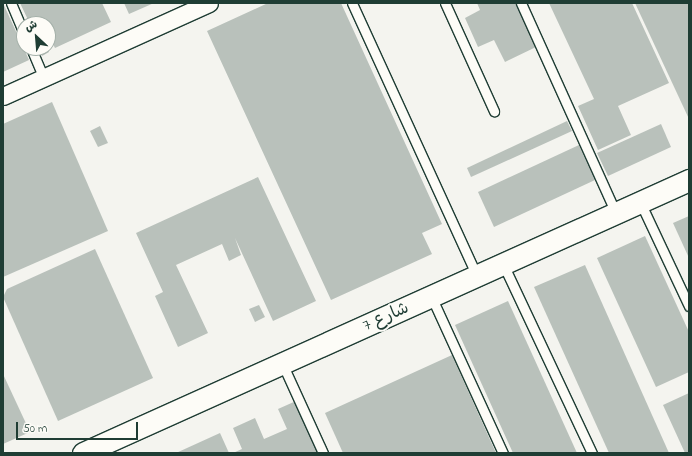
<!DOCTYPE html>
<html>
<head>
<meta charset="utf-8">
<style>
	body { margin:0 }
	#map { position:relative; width:692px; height:456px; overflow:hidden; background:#f4f4ef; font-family:"Indie Flower","Playpen Sans Arabic",sans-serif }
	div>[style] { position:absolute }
	.building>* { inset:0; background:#b9c1bb }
	.roads { filter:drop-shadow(1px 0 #1f3d34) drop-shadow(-1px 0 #1f3d34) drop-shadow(0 1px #1f3d34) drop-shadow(0 -1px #1f3d34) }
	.service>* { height:9px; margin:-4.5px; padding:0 4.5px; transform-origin:4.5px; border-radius:4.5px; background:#fdfcf7 }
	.minor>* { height:17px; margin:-8.5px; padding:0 8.5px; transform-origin:8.5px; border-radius:8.5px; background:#fdfcf7 }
	.tertiary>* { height:21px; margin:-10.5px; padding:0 10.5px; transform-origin:10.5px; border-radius:10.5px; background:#fdfcf7 }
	span { translate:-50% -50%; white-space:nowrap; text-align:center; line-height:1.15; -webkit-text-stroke:4px #fdfcf7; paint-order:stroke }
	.street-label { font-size:17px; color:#1f3d34 }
	.frame { position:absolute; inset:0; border:4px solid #1f3d34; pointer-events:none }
	.north { position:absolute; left:16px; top:16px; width:40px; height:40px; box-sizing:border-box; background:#fdfcf7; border:1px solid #a4b0a9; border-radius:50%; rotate:334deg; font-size:11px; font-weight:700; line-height:16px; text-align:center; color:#1f3d34 }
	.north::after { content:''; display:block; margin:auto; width:14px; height:18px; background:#1f3d34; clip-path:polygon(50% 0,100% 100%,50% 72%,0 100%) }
	.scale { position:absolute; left:16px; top:422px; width:122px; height:18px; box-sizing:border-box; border:2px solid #1f3d34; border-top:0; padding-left:5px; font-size:12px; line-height:14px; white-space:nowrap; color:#1f3d34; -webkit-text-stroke:3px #fdfcf7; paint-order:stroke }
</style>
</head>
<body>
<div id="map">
	<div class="building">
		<i style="clip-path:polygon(3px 3px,29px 60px,3px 72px)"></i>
		<i style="clip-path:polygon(20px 3px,102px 3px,111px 22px,55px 48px,52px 42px,48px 43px,48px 24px,30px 24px)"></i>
		<i style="clip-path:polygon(124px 3px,154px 3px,129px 14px)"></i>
		<i style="clip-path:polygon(268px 3px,341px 3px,442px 224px,422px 233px,432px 254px,331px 300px,207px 31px)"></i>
		<i style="clip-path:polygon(477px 3px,515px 3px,536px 47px,505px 62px,494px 40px,478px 47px,465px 18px,480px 10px)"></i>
		<i style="clip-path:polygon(549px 3px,632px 3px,669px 83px,618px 106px,631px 135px,598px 150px,578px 106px,594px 99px)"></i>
		<i style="clip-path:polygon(635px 3px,689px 3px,689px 119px)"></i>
		<i style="clip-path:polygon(39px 48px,47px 48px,49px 52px,42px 56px)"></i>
		<i style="clip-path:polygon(52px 102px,108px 231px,3px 277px,3px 124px)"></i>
		<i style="clip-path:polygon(567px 121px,572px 131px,471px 177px,467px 168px)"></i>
		<i style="clip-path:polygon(661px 124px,671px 147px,608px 176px,597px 153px)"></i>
		<i style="clip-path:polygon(100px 126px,108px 143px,98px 147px,90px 131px)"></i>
		<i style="clip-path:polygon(579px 145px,595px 180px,494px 227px,478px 192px)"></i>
		<i style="clip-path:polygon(258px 177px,316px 301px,273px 321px,235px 238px,241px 255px,229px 261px,222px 244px,176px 265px,208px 333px,178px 347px,155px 296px,163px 292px,136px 233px)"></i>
		<i style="clip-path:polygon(689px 216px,689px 258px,673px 223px)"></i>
		<i style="clip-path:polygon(645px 236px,689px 332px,689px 372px,656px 387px,597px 258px)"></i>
		<i style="clip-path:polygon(95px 249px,153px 378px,58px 421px,3px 297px,7px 289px)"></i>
		<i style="clip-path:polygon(585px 265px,669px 453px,609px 453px,534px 287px)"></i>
		<i style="clip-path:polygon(508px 301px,577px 453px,513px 453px,455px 325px)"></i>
		<i style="clip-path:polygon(259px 305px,265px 317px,255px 322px,249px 309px)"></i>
		<i style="clip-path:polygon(452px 355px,496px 453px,343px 453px,325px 413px)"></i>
		<i style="clip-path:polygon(3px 374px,30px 432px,3px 444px)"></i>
		<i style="clip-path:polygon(689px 393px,689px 453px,685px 453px,663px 405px)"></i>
		<i style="clip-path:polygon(296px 401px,319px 453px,233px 453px,242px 449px,233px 428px,255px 418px,264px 439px,287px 429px,278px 409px)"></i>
		<i style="clip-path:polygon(220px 433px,229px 453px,176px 453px)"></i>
	</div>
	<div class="roads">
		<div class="service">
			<i style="left:11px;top:3px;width:33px;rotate:67deg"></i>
			<i style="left:352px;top:3px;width:300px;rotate:65.4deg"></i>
			<i style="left:445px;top:3px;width:119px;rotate:65.6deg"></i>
			<i style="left:521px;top:3px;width:230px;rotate:65.7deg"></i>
			<i style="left:31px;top:48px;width:33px;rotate:67deg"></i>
			<i style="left:640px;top:202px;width:115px;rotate:64.8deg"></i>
			<i style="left:503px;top:264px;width:209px;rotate:64.8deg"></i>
			<i style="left:431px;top:296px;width:173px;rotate:65.4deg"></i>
			<i style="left:282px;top:363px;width:99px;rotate:65.5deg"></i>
		</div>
		<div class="minor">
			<i style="left:3px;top:96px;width:226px;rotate:-24.3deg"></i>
		</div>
		<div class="tertiary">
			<i style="left:83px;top:453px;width:665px;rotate:-24.25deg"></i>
		</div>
	</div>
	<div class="street-label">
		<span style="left:386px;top:317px;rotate:-24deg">شارع 7</span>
	</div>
	<div class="frame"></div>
	<div class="north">ش</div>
	<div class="scale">50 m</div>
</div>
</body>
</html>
